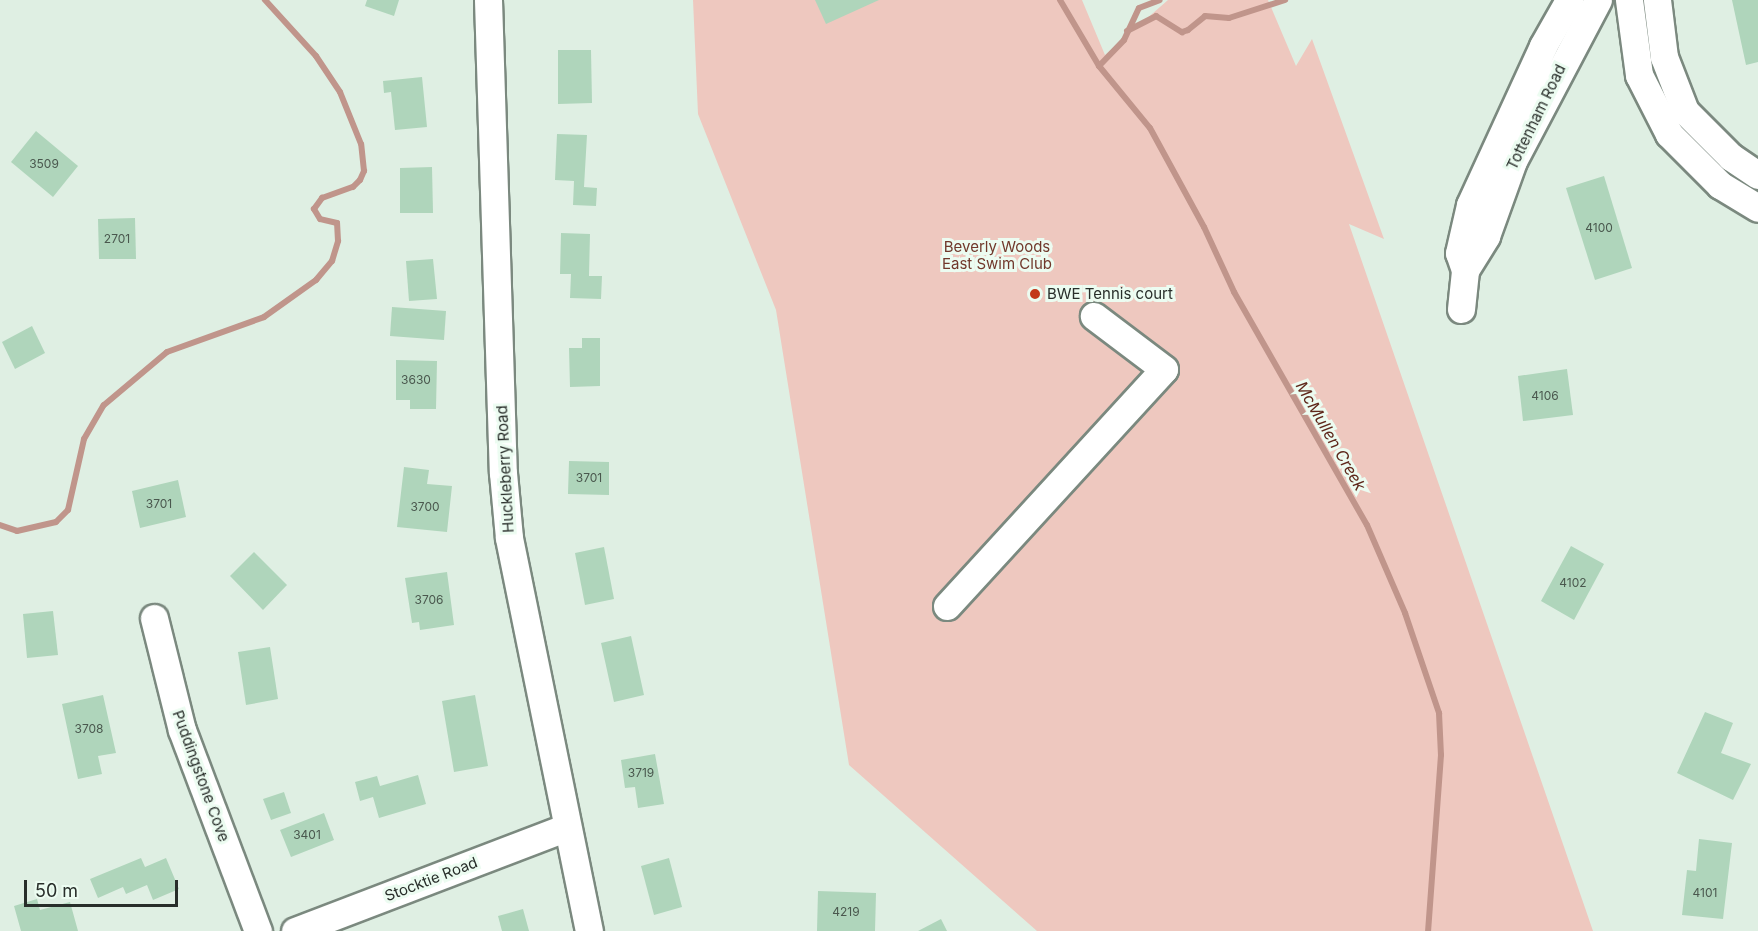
<!DOCTYPE html>
<html>
<head>
<meta charset="utf-8">
<style>
	body { margin:0 }
	#map { position:relative; width:1758px; height:931px; overflow:hidden; background:#dfefe3; font-family:Inter,sans-serif }
	div>[style] { position:absolute }
	.green>* { inset:0; background:#eec8bf }
	.stream>* { height:6px; margin:-3px; padding:0 3px; transform-origin:3px; border-radius:3px; background:#c0958b }
	.building>* { inset:0; background:#afd5bb }
	.roads { filter:drop-shadow(2px 0 #7b897f) drop-shadow(-2px 0 #7b897f) drop-shadow(0 2px #7b897f) drop-shadow(0 -2px #7b897f) }
	.minor>* { height:27px; margin:-13.5px; padding:0 13.5px; transform-origin:13.5px; border-radius:13.5px; background:#fff }
	.dots>* { width:16px; height:16px; translate:-50% -50%; box-sizing:border-box; border:3px solid #ecfcf1; border-radius:50% }
	span { translate:-50% -50%; white-space:nowrap; text-align:center; line-height:1.15; -webkit-text-stroke:6px #ecfcf1; paint-order:stroke }
	.number-label { font-size:12px; color:#4a584e }
	.number-label span { -webkit-text-stroke-width:0 }
	.street-label { font-size:15px; color:#282e2a }
	.park-label { font-size:15px; color:#71382b }
	.poi-label { font-size:15px; color:#282e2a }
	.left { translate:0 -50%; text-align:left }
	.water-label { font-size:16px; color:#5f281b; font-style:italic }
	.scale { position:absolute; left:24px; top:880px; width:154px; height:27px; box-sizing:border-box; border:3px solid #282e2a; border-top:0; padding-left:8px; font-size:18px; line-height:21px; white-space:nowrap; color:#282e2a; -webkit-text-stroke:4px #ecfcf1; paint-order:stroke }
</style>
</head>
<body>
<div id="map">
	<div class="green">
		<i style="clip-path:polygon(693px 0,1082px 0,1105px 55px,1168px 0,1268px 0,1296px 66px,1312px 39px,1384px 239px,1349px 224px,1593px 931px,1037px 931px,849px 765px,776px 310px,698px 114px)"></i>
	</div>
	<div class="stream">
		<i style="left:1060px;top:0;width:77px;rotate:59.4deg"></i>
		<i style="left:1099px;top:66px;width:80px;rotate:50.6deg"></i>
		<i style="left:1150px;top:128px;width:113px;rotate:61.4deg"></i>
		<i style="left:1204px;top:227px;width:72px;rotate:65.2deg"></i>
		<i style="left:1234px;top:292px;width:268px;rotate:60.3deg"></i>
		<i style="left:1367px;top:525px;width:96px;rotate:66.6deg"></i>
		<i style="left:1405px;top:613px;width:106px;rotate:71.2deg"></i>
		<i style="left:1439px;top:713px;width:42px;rotate:87.3deg"></i>
		<i style="left:1441px;top:755px;width:176px;rotate:94.2deg"></i>
		<i style="left:1127px;top:31px;width:33px;rotate:-27deg"></i>
		<i style="left:1156px;top:16px;width:31px;rotate:32deg"></i>
		<i style="left:1182px;top:32px;width:6px;rotate:-18deg"></i>
		<i style="left:1188px;top:30px;width:22px;rotate:-39deg"></i>
		<i style="left:1205px;top:16px;width:24px;rotate:5deg"></i>
		<i style="left:1229px;top:18px;width:59px;rotate:-17.8deg"></i>
		<i style="left:1099px;top:66px;width:36px;rotate:-46deg"></i>
		<i style="left:1124px;top:40px;width:35px;rotate:-65deg"></i>
		<i style="left:1139px;top:8px;width:22px;rotate:-21deg"></i>
		<i style="left:0;top:525px;width:18px;rotate:19deg"></i>
		<i style="left:17px;top:531px;width:40px;rotate:-13deg"></i>
		<i style="left:56px;top:522px;width:17px;rotate:-45deg"></i>
		<i style="left:68px;top:510px;width:73px;rotate:-77.3deg"></i>
		<i style="left:84px;top:439px;width:39px;rotate:-60deg"></i>
		<i style="left:104px;top:405px;width:82px;rotate:-40.1deg"></i>
		<i style="left:167px;top:352px;width:103px;rotate:-19.8deg"></i>
		<i style="left:264px;top:317px;width:64px;rotate:-35.4deg"></i>
		<i style="left:316px;top:280px;width:25px;rotate:-50deg"></i>
		<i style="left:332px;top:261px;width:21px;rotate:-73deg"></i>
		<i style="left:338px;top:241px;width:18px;rotate:-93deg"></i>
		<i style="left:337px;top:223px;width:17px;rotate:-167deg"></i>
		<i style="left:320px;top:219px;width:12px;rotate:-121deg"></i>
		<i style="left:314px;top:209px;width:14px;rotate:-54deg"></i>
		<i style="left:322px;top:198px;width:33px;rotate:-20deg"></i>
		<i style="left:353px;top:187px;width:10px;rotate:-45deg"></i>
		<i style="left:360px;top:180px;width:10px;rotate:-66deg"></i>
		<i style="left:364px;top:171px;width:27px;rotate:-96deg"></i>
		<i style="left:361px;top:144px;width:56px;rotate:-112deg"></i>
		<i style="left:340px;top:92px;width:43px;rotate:-123.7deg"></i>
		<i style="left:316px;top:56px;width:76px;rotate:-132.3deg"></i>
	</div>
	<div class="building">
		<i style="clip-path:polygon(367px 0,399px 0,394px 16px,365px 6px)"></i>
		<i style="clip-path:polygon(815px 0,879px 0,826px 24px)"></i>
		<i style="clip-path:polygon(1732px 0,1758px 0,1758px 62px,1746px 65px)"></i>
		<i style="clip-path:polygon(558px 50px,591px 50px,592px 103px,558px 104px)"></i>
		<i style="clip-path:polygon(422px 77px,427px 127px,395px 130px,391px 92px,384px 93px,383px 81px)"></i>
		<i style="clip-path:polygon(36px 131px,78px 166px,53px 197px,11px 162px)"></i>
		<i style="clip-path:polygon(557px 134px,587px 135px,584px 187px,597px 188px,596px 206px,573px 205px,574px 181px,555px 180px)"></i>
		<i style="clip-path:polygon(432px 167px,433px 213px,400px 213px,400px 168px)"></i>
		<i style="clip-path:polygon(1604px 176px,1632px 268px,1595px 280px,1566px 188px)"></i>
		<i style="clip-path:polygon(135px 218px,136px 259px,99px 259px,98px 219px)"></i>
		<i style="clip-path:polygon(561px 233px,590px 234px,589px 276px,602px 276px,601px 299px,570px 298px,571px 274px,560px 274px)"></i>
		<i style="clip-path:polygon(433px 259px,437px 299px,409px 301px,406px 261px)"></i>
		<i style="clip-path:polygon(392px 307px,446px 311px,444px 340px,390px 336px)"></i>
		<i style="clip-path:polygon(32px 326px,45px 353px,15px 369px,2px 342px)"></i>
		<i style="clip-path:polygon(582px 338px,600px 338px,600px 386px,570px 387px,569px 348px,582px 348px)"></i>
		<i style="clip-path:polygon(396px 360px,437px 361px,436px 409px,410px 409px,410px 400px,396px 400px)"></i>
		<i style="clip-path:polygon(1567px 369px,1573px 415px,1523px 421px,1518px 376px)"></i>
		<i style="clip-path:polygon(569px 461px,609px 462px,609px 495px,568px 494px)"></i>
		<i style="clip-path:polygon(404px 467px,429px 470px,427px 484px,452px 486px,447px 532px,397px 527px)"></i>
		<i style="clip-path:polygon(178px 480px,186px 517px,140px 528px,132px 491px)"></i>
		<i style="clip-path:polygon(1571px 546px,1604px 564px,1574px 620px,1541px 601px)"></i>
		<i style="clip-path:polygon(604px 547px,614px 599px,585px 605px,575px 553px)"></i>
		<i style="clip-path:polygon(254px 552px,287px 585px,263px 610px,230px 576px)"></i>
		<i style="clip-path:polygon(447px 572px,454px 625px,420px 630px,419px 622px,412px 623px,405px 578px)"></i>
		<i style="clip-path:polygon(53px 611px,58px 655px,27px 658px,23px 614px)"></i>
		<i style="clip-path:polygon(631px 636px,644px 695px,614px 702px,601px 643px)"></i>
		<i style="clip-path:polygon(270px 647px,278px 699px,246px 705px,238px 652px)"></i>
		<i style="clip-path:polygon(103px 695px,116px 753px,98px 756px,102px 774px,78px 779px,62px 704px)"></i>
		<i style="clip-path:polygon(475px 695px,488px 766px,454px 772px,442px 701px)"></i>
		<i style="clip-path:polygon(1705px 712px,1733px 723px,1721px 753px,1751px 764px,1733px 800px,1677px 773px)"></i>
		<i style="clip-path:polygon(655px 754px,664px 804px,638px 808px,635px 787px,625px 788px,621px 760px)"></i>
		<i style="clip-path:polygon(418px 775px,426px 804px,379px 818px,373px 797px,360px 801px,355px 782px,377px 776px,380px 786px)"></i>
		<i style="clip-path:polygon(284px 792px,291px 813px,271px 820px,263px 799px)"></i>
		<i style="clip-path:polygon(324px 813px,334px 840px,291px 857px,280px 830px)"></i>
		<i style="clip-path:polygon(1699px 839px,1732px 843px,1723px 919px,1682px 915px,1687px 870px,1696px 871px)"></i>
		<i style="clip-path:polygon(141px 858px,145px 867px,166px 858px,179px 889px,153px 900px,147px 885px,126px 894px,123px 887px,98px 898px,90px 879px)"></i>
		<i style="clip-path:polygon(669px 858px,682px 907px,654px 915px,641px 866px)"></i>
		<i style="clip-path:polygon(818px 891px,876px 893px,875px 931px,817px 931px)"></i>
		<i style="clip-path:polygon(37px 899px,40px 910px,70px 902px,78px 931px,21px 931px,14px 906px)"></i>
		<i style="clip-path:polygon(523px 909px,529px 931px,502px 931px,498px 916px)"></i>
		<i style="clip-path:polygon(941px 919px,947px 931px,918px 931px)"></i>
	</div>
	<div class="roads">
		<div class="minor">
			<i style="left:488px;top:0;width:473px;rotate:88.2deg"></i>
			<i style="left:503px;top:473px;width:65px;rotate:84.7deg"></i>
			<i style="left:509px;top:538px;width:401px;rotate:78.5deg"></i>
			<i style="left:1629px;top:0;width:76px;rotate:82.4deg"></i>
			<i style="left:1639px;top:75px;width:66px;rotate:63deg"></i>
			<i style="left:1669px;top:134px;width:72px;rotate:45deg"></i>
			<i style="left:1720px;top:185px;width:44px;rotate:31.2deg"></i>
			<i style="left:1657px;top:0;width:57px;rotate:83deg"></i>
			<i style="left:1664px;top:57px;width:58px;rotate:68.7deg"></i>
			<i style="left:1685px;top:111px;width:65px;rotate:45deg"></i>
			<i style="left:1731px;top:157px;width:32px;rotate:34deg"></i>
			<i style="left:1465px;top:270px;width:18px;rotate:-109deg"></i>
			<i style="left:1459px;top:253px;width:49px;rotate:-77.1deg"></i>
			<i style="left:1470px;top:205px;width:175px;rotate:-65.3deg"></i>
			<i style="left:1543px;top:46px;width:53px;rotate:-60.5deg"></i>
			<i style="left:1461px;top:309px;width:39px;rotate:-84deg"></i>
			<i style="left:1465px;top:270px;width:40px;rotate:-58deg"></i>
			<i style="left:1486px;top:236px;width:80px;rotate:-70.2deg"></i>
			<i style="left:1513px;top:161px;width:182px;rotate:-62.2deg"></i>
			<i style="left:947px;top:606px;width:321px;rotate:-47.5deg"></i>
			<i style="left:1164px;top:369px;width:88px;rotate:-142.9deg"></i>
			<i style="left:154px;top:618px;width:115px;rotate:76deg"></i>
			<i style="left:182px;top:730px;width:215px;rotate:69.3deg"></i>
			<i style="left:295px;top:931px;width:291px;rotate:-20.9deg"></i>
		</div>
	</div>
	<div class="dots">
		<i style="left:1035px;top:294px;background:#c33819"></i>
	</div>
	<div class="number-label">
		<span style="left:44px;top:164px">3509</span>
		<span style="left:1599px;top:228px">4100</span>
		<span style="left:117px;top:239px">2701</span>
		<span style="left:416px;top:380px">3630</span>
		<span style="left:1545px;top:396px">4106</span>
		<span style="left:589px;top:478px">3701</span>
		<span style="left:159px;top:504px">3701</span>
		<span style="left:425px;top:507px">3700</span>
		<span style="left:1573px;top:583px">4102</span>
		<span style="left:429px;top:600px">3706</span>
		<span style="left:89px;top:729px">3708</span>
		<span style="left:641px;top:773px">3719</span>
		<span style="left:307px;top:835px">3401</span>
		<span style="left:1705px;top:893px">4101</span>
		<span style="left:846px;top:912px">4219</span>
	</div>
	<div class="street-label">
		<span style="left:1536px;top:117px;rotate:-64deg">Tottenham Road</span>
		<span style="left:505px;top:469px;rotate:-93deg">Huckleberry Road</span>
		<span style="left:201px;top:776px;rotate:70deg">Puddingstone Cove</span>
		<span style="left:431px;top:879px;rotate:-21deg">Stocktie Road</span>
	</div>
	<div class="park-label">
		<span style="left:997px;top:255px">Beverly Woods<br>East Swim Club</span>
	</div>
	<div class="poi-label">
		<span class="left" style="left:1047px;top:294px">BWE Tennis court</span>
	</div>
	<div class="water-label">
		<span style="left:1331px;top:436px;rotate:60deg">McMullen Creek</span>
	</div>
	<div class="scale">50 m</div>
</div>
</body>
</html>
